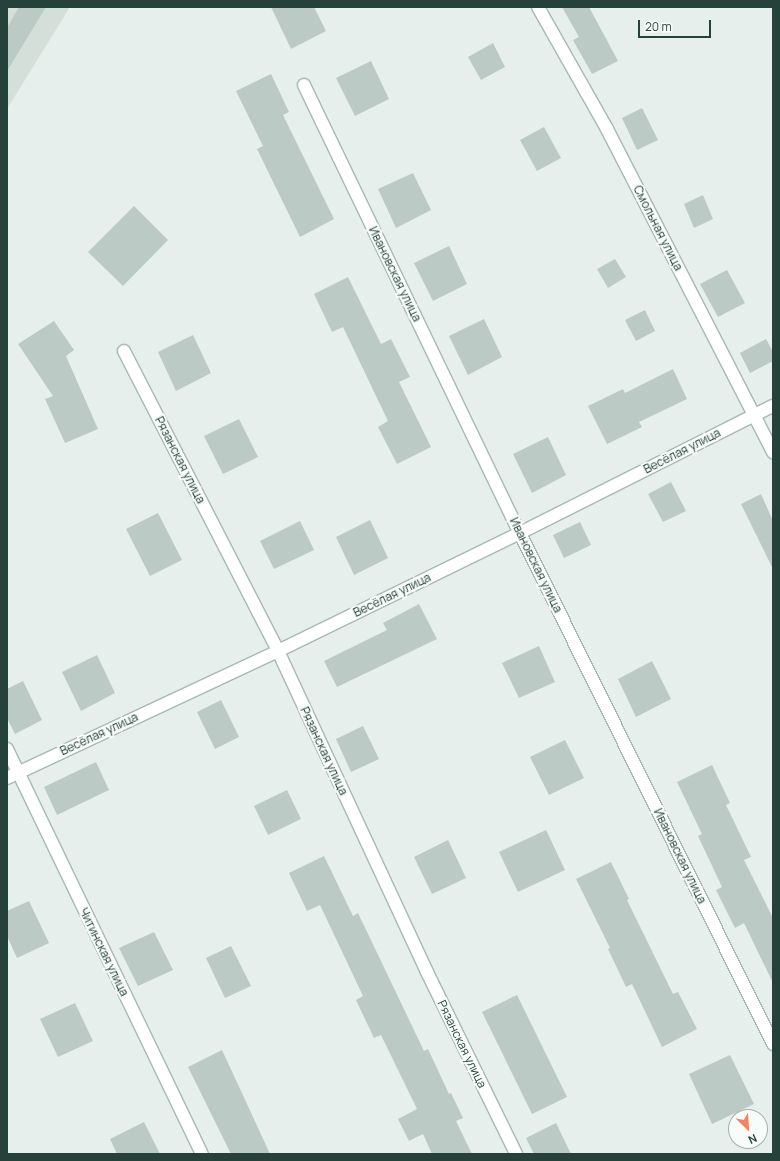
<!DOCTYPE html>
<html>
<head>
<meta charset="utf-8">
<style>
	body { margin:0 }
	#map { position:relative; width:780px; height:1161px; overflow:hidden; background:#e6efeb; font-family:Manrope,sans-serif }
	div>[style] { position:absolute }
	.built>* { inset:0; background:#d4dfda }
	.building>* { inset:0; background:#bbcac4 }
	.roads { filter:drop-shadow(1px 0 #a8b8b2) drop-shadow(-1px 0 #a8b8b2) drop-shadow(0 1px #a8b8b2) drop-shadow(0 -1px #a8b8b2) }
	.service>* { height:12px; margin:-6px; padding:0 6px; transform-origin:6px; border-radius:6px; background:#fff }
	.minor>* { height:12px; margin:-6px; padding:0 6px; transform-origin:6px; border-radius:6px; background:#fff }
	span { translate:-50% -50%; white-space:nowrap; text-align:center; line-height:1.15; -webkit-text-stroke:4px #f7fbf9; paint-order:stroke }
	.street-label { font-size:12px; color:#24423a }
	.frame { position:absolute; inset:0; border:8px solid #24423a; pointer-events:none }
	.north { position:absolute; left:728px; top:1109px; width:40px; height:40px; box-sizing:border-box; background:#f7fbf9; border:1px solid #a3b1ad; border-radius:50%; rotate:155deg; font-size:11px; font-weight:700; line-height:16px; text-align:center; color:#24423a }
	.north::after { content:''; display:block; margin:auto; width:14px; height:18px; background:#f4845f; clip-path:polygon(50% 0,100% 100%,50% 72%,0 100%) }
	.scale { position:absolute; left:638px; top:20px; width:73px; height:18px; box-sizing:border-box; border:2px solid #24423a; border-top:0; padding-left:5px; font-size:12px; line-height:14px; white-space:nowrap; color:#24423a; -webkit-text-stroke:3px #f7fbf9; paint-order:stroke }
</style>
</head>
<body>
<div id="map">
	<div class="built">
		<i style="clip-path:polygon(7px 7px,70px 7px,7px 109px)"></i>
	</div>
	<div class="building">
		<i style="clip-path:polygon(19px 7px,46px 7px,7px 71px,7px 28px)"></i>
		<i style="clip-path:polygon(271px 7px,314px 7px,326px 31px,291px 49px)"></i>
		<i style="clip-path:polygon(562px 7px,589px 7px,618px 61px,592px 74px,573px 40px,579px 37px)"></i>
		<i style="clip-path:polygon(493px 43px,505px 67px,481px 80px,468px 57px)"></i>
		<i style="clip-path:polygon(371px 61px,389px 99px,355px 116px,336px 78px)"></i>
		<i style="clip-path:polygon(271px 74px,289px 112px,283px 115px,334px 219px,300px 237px,257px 149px,263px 146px,236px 91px)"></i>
		<i style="clip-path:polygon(642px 108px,658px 140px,637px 150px,622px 118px)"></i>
		<i style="clip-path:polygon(544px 127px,561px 158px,537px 171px,520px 140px)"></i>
		<i style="clip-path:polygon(413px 173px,431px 210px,396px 228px,378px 189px)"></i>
		<i style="clip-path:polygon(703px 195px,713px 219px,694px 228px,684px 204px)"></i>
		<i style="clip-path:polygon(134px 206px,168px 240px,123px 286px,88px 252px)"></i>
		<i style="clip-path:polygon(449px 246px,467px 284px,433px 301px,414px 263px)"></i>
		<i style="clip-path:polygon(615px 259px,626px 277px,608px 288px,597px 269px)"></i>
		<i style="clip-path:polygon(727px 270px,745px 303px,718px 317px,700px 284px)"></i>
		<i style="clip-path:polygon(348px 277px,381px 344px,391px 339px,410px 377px,399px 382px,431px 447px,397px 464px,378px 427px,388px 421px,343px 327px,332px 332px,314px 294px)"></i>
		<i style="clip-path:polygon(645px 310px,655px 331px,636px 341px,625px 320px)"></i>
		<i style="clip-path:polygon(484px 319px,502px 357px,468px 375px,449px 336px)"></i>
		<i style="clip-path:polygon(54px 321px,74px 350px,66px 356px,98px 429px,65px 443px,45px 399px,53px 396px,18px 344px)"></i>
		<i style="clip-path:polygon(193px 335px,211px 373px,176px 391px,158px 352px)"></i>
		<i style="clip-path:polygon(766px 339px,773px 352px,773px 361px,750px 373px,740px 353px)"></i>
		<i style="clip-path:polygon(673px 369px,687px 399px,639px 422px,642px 427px,607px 444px,588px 406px,623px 389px,625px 393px)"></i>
		<i style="clip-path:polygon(239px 419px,258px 457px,223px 474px,204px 436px)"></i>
		<i style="clip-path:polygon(548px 437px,566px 475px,532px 493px,513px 454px)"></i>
		<i style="clip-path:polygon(671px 482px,686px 511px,663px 522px,648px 494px)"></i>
		<i style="clip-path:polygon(761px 494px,773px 521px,773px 569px,741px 504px)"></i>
		<i style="clip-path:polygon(158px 513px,182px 560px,150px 576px,126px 529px)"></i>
		<i style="clip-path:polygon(370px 520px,388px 558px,354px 575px,336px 537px)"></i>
		<i style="clip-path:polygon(300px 521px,314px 550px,274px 569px,260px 541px)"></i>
		<i style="clip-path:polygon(580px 522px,591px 545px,564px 558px,553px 535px)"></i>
		<i style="clip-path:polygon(419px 604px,437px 639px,337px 687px,324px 661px,387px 630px,383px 623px)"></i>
		<i style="clip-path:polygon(539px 646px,555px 682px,519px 698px,502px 663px)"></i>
		<i style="clip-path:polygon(97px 655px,115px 693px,81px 711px,62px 672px)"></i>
		<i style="clip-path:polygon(652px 661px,671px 699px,636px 717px,618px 679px)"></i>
		<i style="clip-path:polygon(23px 681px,42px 720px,15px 734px,7px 718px,7px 689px)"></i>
		<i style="clip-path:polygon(221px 700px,239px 737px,215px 749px,197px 712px)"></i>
		<i style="clip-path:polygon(363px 726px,379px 759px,351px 772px,336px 739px)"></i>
		<i style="clip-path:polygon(565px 740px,584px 778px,549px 795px,530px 757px)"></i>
		<i style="clip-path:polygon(96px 762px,109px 790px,57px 815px,44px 787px)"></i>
		<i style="clip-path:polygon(712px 765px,730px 803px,726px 805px,751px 857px,744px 860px,773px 918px,773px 983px,744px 923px,735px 928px,716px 890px,722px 887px,698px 836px,702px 834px,677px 782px)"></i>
		<i style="clip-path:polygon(287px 790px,301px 819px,268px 835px,254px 806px)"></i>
		<i style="clip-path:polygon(546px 830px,565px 870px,518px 892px,499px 852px)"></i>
		<i style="clip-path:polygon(448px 840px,466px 878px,432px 894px,414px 857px)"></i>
		<i style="clip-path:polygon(324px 856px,353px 916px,358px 913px,424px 1051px,428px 1049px,449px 1094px,451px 1093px,463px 1118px,456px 1121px,472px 1154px,432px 1154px,423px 1134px,409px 1141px,398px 1119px,417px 1109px,381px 1035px,374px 1038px,356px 1000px,363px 996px,320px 905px,307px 911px,289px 873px)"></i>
		<i style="clip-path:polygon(611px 862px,629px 899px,627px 900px,673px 994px,678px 992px,697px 1029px,662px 1047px,632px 984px,626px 987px,608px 949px,610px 948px,576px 879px)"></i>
		<i style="clip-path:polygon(29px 901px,49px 943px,17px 958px,7px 936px,7px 911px)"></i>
		<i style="clip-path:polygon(154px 932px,173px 970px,138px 986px,119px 948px)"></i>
		<i style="clip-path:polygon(231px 946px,251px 986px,225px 998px,206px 958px)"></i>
		<i style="clip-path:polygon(517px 995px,567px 1097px,532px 1114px,482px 1012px)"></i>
		<i style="clip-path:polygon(75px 1003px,93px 1041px,58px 1057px,40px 1019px)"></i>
		<i style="clip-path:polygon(222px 1050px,241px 1091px,270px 1154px,231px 1154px,188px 1067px)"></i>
		<i style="clip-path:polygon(730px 1055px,754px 1104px,712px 1124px,689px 1074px)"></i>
		<i style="clip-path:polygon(144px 1122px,160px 1154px,117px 1154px,110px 1139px)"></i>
		<i style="clip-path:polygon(556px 1123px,571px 1154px,534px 1154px,526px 1138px)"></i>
	</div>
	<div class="roads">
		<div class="service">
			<i style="left:538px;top:7px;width:140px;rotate:60.5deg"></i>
			<i style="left:607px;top:129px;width:322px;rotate:62.8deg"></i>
			<i style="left:304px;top:85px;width:497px;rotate:64.3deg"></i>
			<i style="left:520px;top:533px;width:570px;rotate:63.66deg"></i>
			<i style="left:124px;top:351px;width:337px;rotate:62.8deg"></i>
			<i style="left:278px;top:651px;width:354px;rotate:65.1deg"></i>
			<i style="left:427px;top:972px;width:203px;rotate:63.9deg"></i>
			<i style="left:7px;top:749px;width:449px;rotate:64.3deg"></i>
		</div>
		<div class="minor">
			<i style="left:754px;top:415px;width:42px;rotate:62.8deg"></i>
			<i style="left:7px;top:778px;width:299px;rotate:-25.1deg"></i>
			<i style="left:278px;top:651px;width:269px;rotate:-26deg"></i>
			<i style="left:520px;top:533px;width:283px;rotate:-26.7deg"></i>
		</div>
	</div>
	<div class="street-label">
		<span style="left:658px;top:228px;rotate:63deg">Смольная улица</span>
		<span style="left:395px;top:274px;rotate:64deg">Ивановская улица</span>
		<span style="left:682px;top:451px;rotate:-27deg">Весёлая улица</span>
		<span style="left:180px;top:460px;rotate:63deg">Рязанская улица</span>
		<span style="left:536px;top:565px;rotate:64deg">Ивановская улица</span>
		<span style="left:392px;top:595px;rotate:-26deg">Весёлая улица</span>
		<span style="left:99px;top:734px;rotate:-25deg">Весёлая улица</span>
		<span style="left:324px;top:751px;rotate:65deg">Рязанская улица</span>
		<span style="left:680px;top:856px;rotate:64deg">Ивановская улица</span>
		<span style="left:104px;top:952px;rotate:64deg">Читинская улица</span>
		<span style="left:462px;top:1044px;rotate:64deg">Рязанская улица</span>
	</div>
	<div class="frame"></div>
	<div class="north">N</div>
	<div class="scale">20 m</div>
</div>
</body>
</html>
